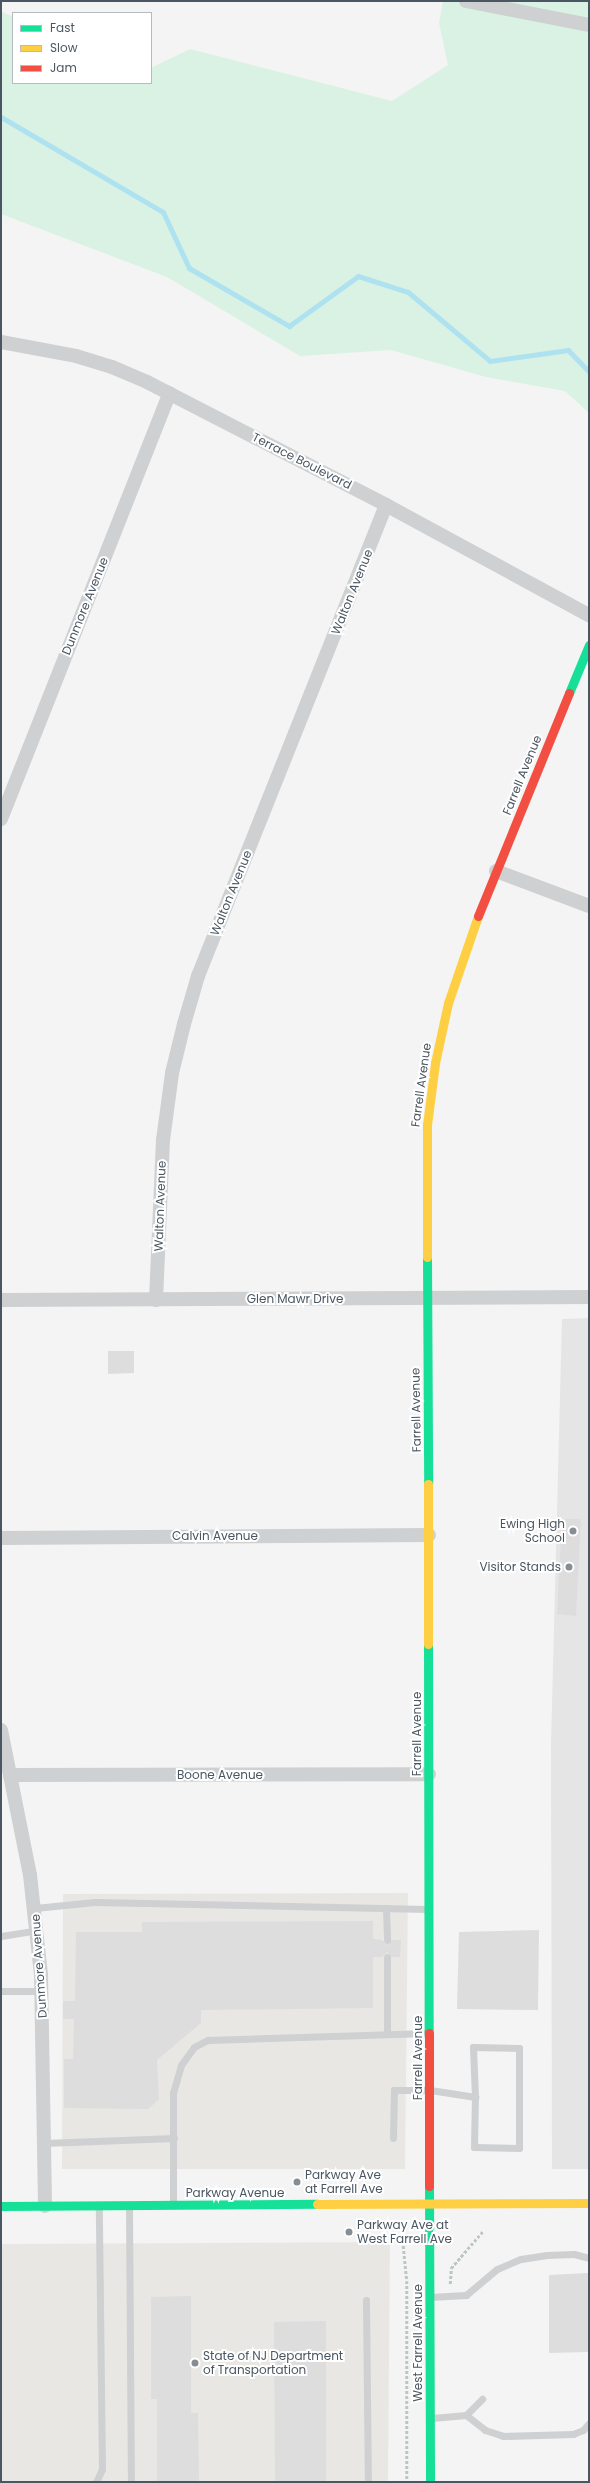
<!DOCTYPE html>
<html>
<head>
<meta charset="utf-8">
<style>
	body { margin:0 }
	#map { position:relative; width:590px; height:2483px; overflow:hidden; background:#f4f4f4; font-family:Poppins,sans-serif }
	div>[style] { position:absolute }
	.commercial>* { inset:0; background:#e8e7e3 }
	.education>* { inset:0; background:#e6e5e6 }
	.green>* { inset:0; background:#d9f2e3 }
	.stream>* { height:5px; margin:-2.5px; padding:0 2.5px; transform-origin:2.5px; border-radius:2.5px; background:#aee2f0 }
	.building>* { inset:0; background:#ddddde }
	.path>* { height:2.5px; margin-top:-1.25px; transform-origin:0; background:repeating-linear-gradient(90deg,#bcc7c4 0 3px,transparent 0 5px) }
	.lane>* { height:7px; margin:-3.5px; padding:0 3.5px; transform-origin:3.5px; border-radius:3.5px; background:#ced0d2 }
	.street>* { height:14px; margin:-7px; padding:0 7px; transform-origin:7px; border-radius:7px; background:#ced0d2 }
	.fast>* { height:9px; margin:-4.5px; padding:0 4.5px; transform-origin:4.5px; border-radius:4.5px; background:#16e098 }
	.slow>* { height:9px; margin:-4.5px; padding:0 4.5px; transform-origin:4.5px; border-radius:4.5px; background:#ffcf43 }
	.jam>* { height:9px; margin:-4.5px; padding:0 4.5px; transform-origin:4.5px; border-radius:4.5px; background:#f24e42 }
	.dots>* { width:11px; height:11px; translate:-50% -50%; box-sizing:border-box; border:2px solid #fff; border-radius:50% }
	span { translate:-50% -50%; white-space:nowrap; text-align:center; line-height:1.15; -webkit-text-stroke:4px #fff; paint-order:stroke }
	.street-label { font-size:12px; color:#4a5661 }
	.poi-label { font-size:12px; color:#4a5661 }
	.right { translate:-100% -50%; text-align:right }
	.left { translate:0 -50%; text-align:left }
	.frame { position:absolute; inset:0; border:2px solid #4a5661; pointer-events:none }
	.legend { position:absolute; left:12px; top:12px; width:140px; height:72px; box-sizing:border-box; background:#fff; border:1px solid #b7bbc0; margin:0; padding:5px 7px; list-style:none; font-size:12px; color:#4a5661 }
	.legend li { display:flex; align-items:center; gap:8px; height:20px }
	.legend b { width:20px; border:1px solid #b7bbc0 }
</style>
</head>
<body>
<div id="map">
	<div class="commercial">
		<i style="clip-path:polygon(408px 1893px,405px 2169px,62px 2169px,63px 1894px)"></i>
		<i style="clip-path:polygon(390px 2242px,388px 2482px,1px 2482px,1px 2244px)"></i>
	</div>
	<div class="education">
		<i style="clip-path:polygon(589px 1318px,589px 2169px,552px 2169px,551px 1744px,562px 1319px)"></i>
	</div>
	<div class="green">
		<i style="clip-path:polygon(443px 1px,589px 1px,589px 413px,565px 391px,486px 377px,391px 350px,300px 356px,167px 277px,1px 214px,1px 11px,13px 17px,13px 83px,151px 83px,151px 68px,190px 49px,392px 101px,448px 65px,439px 23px)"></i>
	</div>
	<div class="stream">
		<i style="left:1px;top:117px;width:188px;rotate:30.4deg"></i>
		<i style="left:163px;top:212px;width:62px;rotate:65.1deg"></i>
		<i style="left:189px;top:268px;width:116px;rotate:30.1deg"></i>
		<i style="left:289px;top:326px;width:85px;rotate:-35.9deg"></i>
		<i style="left:358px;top:276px;width:52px;rotate:17.7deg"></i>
		<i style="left:408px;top:292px;width:107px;rotate:40.1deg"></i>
		<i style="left:490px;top:361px;width:79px;rotate:-8deg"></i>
		<i style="left:568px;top:350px;width:30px;rotate:46deg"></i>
	</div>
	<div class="building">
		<i style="clip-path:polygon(108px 1351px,134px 1351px,134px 1373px,108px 1374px)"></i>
		<i style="clip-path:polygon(562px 1519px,581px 1519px,576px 1616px,557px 1614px)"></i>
		<i style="clip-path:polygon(373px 1921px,373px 1939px,382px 1940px,387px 1945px,392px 1940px,401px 1940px,400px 1957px,392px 1957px,387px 1952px,382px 1957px,373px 1957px,373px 2008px,201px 2010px,201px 2023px,157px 2060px,159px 2099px,148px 2109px,64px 2108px,64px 2059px,73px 2059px,74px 2019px,63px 2019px,63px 2001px,75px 2001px,76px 1932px,142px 1932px,142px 1922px)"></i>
		<i style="clip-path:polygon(539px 1930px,538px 2010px,457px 2009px,459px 1932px)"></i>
		<i style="clip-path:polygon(588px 2273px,589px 2352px,549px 2353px,549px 2275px)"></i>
		<i style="clip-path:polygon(191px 2296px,191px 2413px,198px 2413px,199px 2482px,157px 2482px,157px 2399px,151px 2399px,151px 2297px)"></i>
		<i style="clip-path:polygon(326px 2321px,326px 2482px,275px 2482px,274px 2322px)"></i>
	</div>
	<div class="path">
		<i style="left:402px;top:2231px;width:50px;rotate:84.3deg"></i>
		<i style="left:407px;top:2281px;width:201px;rotate:90deg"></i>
		<i style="left:450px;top:2284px;width:16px;rotate:-86deg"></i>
		<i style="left:451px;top:2268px;width:49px;rotate:-49.1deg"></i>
	</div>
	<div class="lane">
		<i style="left:35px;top:1908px;width:60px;rotate:-5.7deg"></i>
		<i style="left:95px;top:1902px;width:333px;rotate:1.2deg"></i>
		<i style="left:386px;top:1908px;width:32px;rotate:88deg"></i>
		<i style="left:1px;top:1936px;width:36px;rotate:-9deg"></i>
		<i style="left:387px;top:1957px;width:77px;rotate:90deg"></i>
		<i style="left:1px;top:1991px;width:41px"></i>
		<i style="left:393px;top:2138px;width:48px;rotate:-88.8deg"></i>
		<i style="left:394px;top:2090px;width:36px"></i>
		<i style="left:430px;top:2090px;width:46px;rotate:8.8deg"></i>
		<i style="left:475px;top:2097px;width:50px;rotate:-92.3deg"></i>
		<i style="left:473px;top:2047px;width:46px;rotate:1.2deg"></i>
		<i style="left:519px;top:2048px;width:100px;rotate:90deg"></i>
		<i style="left:519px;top:2148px;width:45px;rotate:-178.7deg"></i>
		<i style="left:474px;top:2147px;width:50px;rotate:-88.9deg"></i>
		<i style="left:44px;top:2143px;width:130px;rotate:-2.2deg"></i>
		<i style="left:173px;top:2204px;width:111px;rotate:-90deg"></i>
		<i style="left:173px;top:2093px;width:29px;rotate:-74deg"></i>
		<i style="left:181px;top:2065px;width:22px;rotate:-54deg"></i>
		<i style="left:194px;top:2047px;width:16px;rotate:-27deg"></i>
		<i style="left:208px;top:2040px;width:220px;rotate:-1.8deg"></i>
		<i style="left:129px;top:2206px;width:276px;rotate:89.6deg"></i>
		<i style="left:430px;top:2297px;width:36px;rotate:-3deg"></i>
		<i style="left:466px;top:2295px;width:40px;rotate:-40deg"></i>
		<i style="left:497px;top:2269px;width:26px;rotate:-23deg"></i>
		<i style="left:521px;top:2259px;width:26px;rotate:-9deg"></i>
		<i style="left:547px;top:2255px;width:27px;rotate:-2deg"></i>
		<i style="left:574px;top:2254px;width:16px;rotate:15deg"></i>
		<i style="left:366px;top:2300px;width:182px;rotate:89.4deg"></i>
		<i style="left:466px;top:2415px;width:24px;rotate:38deg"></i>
		<i style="left:485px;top:2430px;width:19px;rotate:18deg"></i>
		<i style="left:503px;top:2436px;width:70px;rotate:-1.6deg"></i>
		<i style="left:573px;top:2434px;width:11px;rotate:-22deg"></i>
		<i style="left:583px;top:2430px;width:9px;rotate:-49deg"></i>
		<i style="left:432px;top:2418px;width:34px;rotate:-5deg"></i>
		<i style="left:466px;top:2415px;width:23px;rotate:-45deg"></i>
		<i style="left:96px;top:2482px;width:14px;rotate:-65deg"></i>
		<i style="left:102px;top:2469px;width:262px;rotate:-90.7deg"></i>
	</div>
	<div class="street">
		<i style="left:466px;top:1px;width:125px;rotate:11deg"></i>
		<i style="left:1px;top:342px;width:76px;rotate:10.6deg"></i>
		<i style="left:76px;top:356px;width:38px;rotate:17deg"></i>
		<i style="left:112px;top:367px;width:38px;rotate:23deg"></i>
		<i style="left:147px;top:382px;width:269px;rotate:27.2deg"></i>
		<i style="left:386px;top:505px;width:231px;rotate:28.5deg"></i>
		<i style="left:1px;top:819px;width:458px;rotate:-68.4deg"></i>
		<i style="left:496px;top:871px;width:99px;rotate:20.6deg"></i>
		<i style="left:1px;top:1300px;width:588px;rotate:-0.29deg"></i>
		<i style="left:156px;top:1300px;width:160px;rotate:-87.5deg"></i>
		<i style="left:163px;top:1140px;width:68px;rotate:-82.3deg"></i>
		<i style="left:172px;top:1073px;width:50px;rotate:-76.2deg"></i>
		<i style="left:184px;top:1024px;width:50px;rotate:-73.7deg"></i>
		<i style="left:198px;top:976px;width:507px;rotate:-68.24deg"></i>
		<i style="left:1px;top:1538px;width:428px;rotate:-0.4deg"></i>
		<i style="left:1px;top:1730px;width:148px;rotate:78.7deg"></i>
		<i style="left:30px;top:1875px;width:100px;rotate:83.7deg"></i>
		<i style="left:41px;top:1974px;width:232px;rotate:89deg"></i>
		<i style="left:10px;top:1775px;width:419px;rotate:-0.1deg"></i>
	</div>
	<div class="fast">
		<i style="left:569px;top:693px;width:52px;rotate:-67.4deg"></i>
		<i style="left:427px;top:1257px;width:227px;rotate:89.7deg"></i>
		<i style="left:428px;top:1644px;width:389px;rotate:89.9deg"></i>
		<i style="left:429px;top:2186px;width:296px;rotate:89.8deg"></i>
		<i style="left:1px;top:2206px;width:316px;rotate:-0.4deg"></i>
	</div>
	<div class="slow">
		<i style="left:427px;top:1257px;width:132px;rotate:-90deg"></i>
		<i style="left:427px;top:1125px;width:63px;rotate:-82.6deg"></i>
		<i style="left:435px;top:1063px;width:61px;rotate:-77.8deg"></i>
		<i style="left:448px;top:1003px;width:92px;rotate:-71deg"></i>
		<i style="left:428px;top:1484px;width:160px;rotate:90deg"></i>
		<i style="left:317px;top:2204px;width:272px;rotate:-0.2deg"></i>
	</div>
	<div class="jam">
		<i style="left:478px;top:916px;width:241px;rotate:-67.8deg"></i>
		<i style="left:429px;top:2033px;width:153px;rotate:90deg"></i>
	</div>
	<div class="dots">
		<i style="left:573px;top:1531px;background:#868d94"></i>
		<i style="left:569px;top:1567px;background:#868d94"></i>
		<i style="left:297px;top:2182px;background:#868d94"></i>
		<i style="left:349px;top:2232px;background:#868d94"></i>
		<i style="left:195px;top:2363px;background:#868d94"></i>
	</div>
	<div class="street-label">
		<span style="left:302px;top:461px;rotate:27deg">Terrace Boulevard</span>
		<span style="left:352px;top:592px;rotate:-68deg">Walton Avenue</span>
		<span style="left:85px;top:606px;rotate:-68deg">Dunmore Avenue</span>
		<span style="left:522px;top:775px;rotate:-68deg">Farrell Avenue</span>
		<span style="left:231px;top:893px;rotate:-68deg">Walton Avenue</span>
		<span style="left:421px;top:1085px;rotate:-82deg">Farrell Avenue</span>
		<span style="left:160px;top:1206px;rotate:-88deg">Walton Avenue</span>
		<span style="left:295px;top:1299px">Glen Mawr Drive</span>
		<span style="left:416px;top:1410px;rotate:-91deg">Farrell Avenue</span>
		<span style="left:215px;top:1536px">Calvin Avenue</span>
		<span style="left:417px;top:1734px;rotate:-90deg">Farrell Avenue</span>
		<span style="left:220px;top:1775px">Boone Avenue</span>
		<span style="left:39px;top:1966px;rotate:-94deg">Dunmore Avenue</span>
		<span style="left:418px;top:2058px;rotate:-90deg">Farrell Avenue</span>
		<span style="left:235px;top:2193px">Parkway Avenue</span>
		<span style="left:418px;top:2343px;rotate:-90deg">West Farrell Avenue</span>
	</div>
	<div class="poi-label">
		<span class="right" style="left:565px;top:1531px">Ewing High<br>School</span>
		<span class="right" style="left:561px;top:1567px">Visitor Stands</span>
		<span class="left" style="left:305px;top:2182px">Parkway Ave<br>at Farrell Ave</span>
		<span class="left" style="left:357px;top:2232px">Parkway Ave at<br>West Farrell Ave</span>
		<span class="left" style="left:203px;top:2363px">State of NJ Department<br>of Transportation</span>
	</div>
	<div class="frame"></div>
	<ul class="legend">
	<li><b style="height:5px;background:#16e098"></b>Fast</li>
	<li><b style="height:5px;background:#ffcf43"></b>Slow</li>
	<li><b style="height:5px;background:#f24e42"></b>Jam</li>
	</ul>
</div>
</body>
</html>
